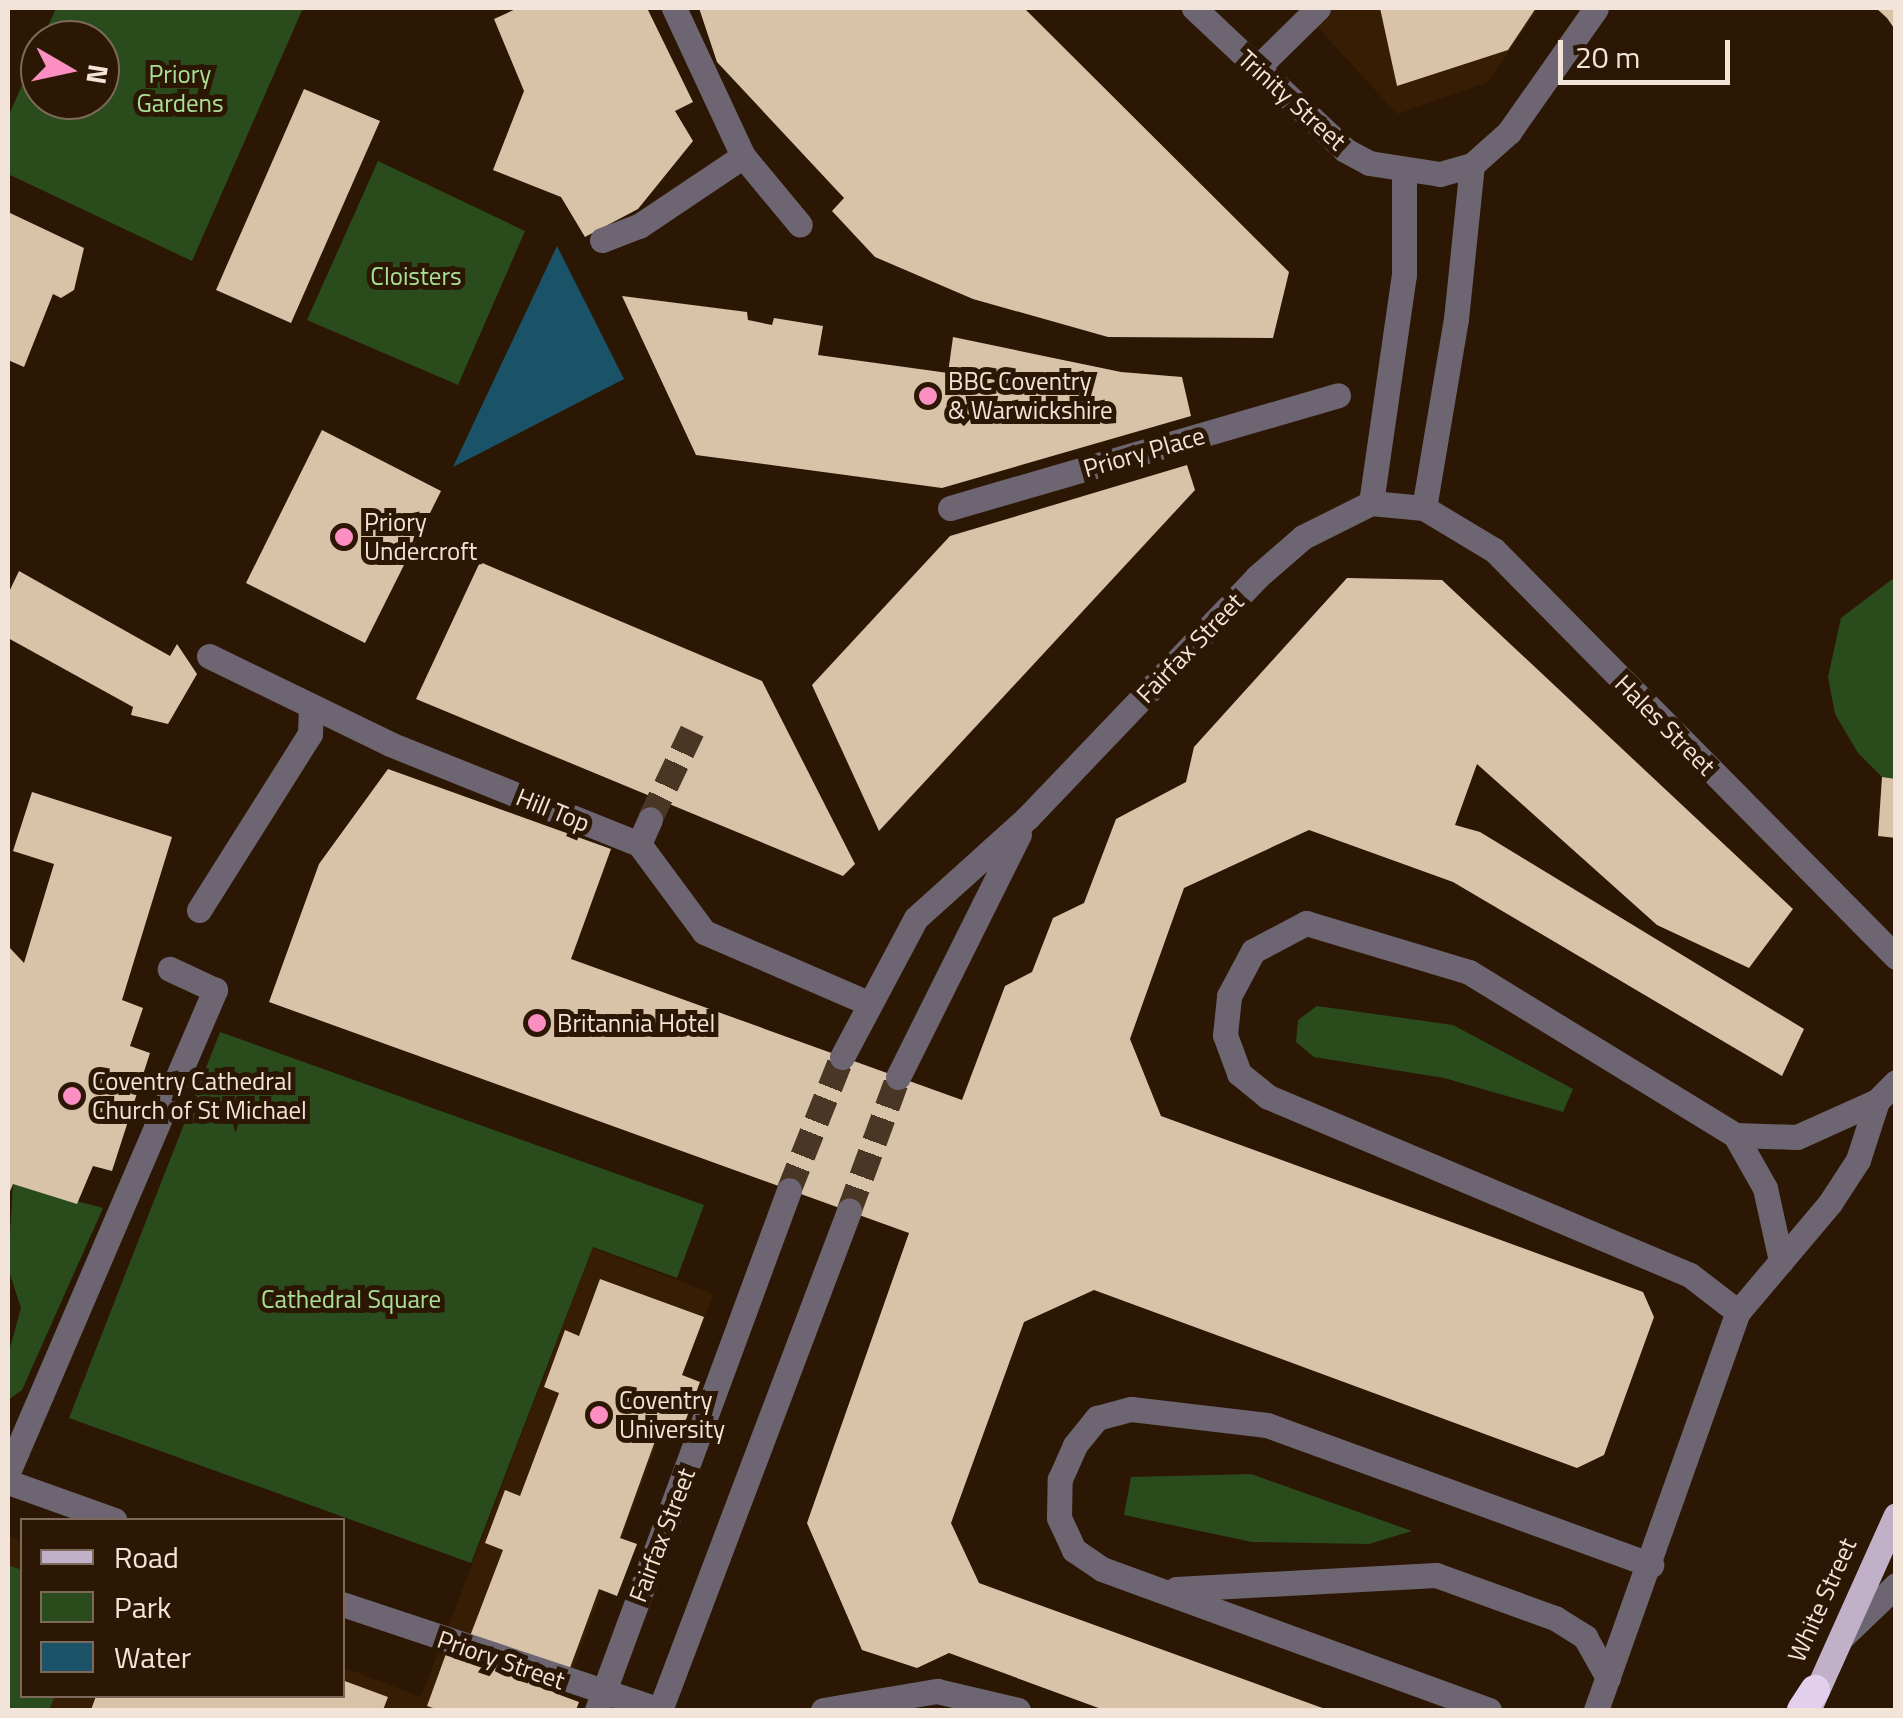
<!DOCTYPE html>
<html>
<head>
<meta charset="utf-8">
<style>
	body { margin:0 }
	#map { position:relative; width:1903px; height:1718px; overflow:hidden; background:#2c1705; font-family:"Titillium Web",sans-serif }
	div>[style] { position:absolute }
	.built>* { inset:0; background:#361d04 }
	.green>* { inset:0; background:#2a4b1c }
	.water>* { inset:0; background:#1a5368 }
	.building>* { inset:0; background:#d8c3a8 }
	.minor-tunnel>* { height:25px; margin-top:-12.5px; transform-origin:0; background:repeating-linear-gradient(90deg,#4a3625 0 25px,transparent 0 37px) }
	.minor>* { height:25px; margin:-12.5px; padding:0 12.5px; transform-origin:12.5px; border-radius:12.5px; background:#6d6672 }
	.major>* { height:25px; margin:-12.5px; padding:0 12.5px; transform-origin:12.5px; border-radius:12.5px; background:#c0b1c9 }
	.highway>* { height:30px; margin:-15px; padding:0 15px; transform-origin:15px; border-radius:15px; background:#e1cfed }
	.dots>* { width:28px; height:28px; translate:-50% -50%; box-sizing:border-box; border:5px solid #2c1705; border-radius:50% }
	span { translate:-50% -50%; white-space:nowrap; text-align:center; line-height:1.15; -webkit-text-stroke:10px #2c1705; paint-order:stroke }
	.park-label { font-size:25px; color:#aae096 }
	.street-label { font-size:25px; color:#f3e4d9 }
	.poi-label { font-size:25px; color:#f3e4d9 }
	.left { translate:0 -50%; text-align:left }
	.frame { position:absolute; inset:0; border:10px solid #f3e4d9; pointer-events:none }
	.legend { position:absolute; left:20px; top:1518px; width:325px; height:180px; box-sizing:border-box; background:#2c1705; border:2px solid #7c695a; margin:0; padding:12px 18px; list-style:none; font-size:30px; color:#f3e4d9 }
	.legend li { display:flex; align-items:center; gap:20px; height:50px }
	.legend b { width:50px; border:2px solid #7c695a }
	.north { position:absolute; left:20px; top:20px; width:100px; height:100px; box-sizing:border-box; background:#2c1705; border:2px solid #7c695a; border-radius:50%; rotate:99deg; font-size:28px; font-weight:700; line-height:40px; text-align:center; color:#f3e4d9 }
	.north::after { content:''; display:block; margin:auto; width:35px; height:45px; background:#fc8fc2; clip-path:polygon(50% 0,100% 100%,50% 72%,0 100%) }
	.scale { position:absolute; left:1558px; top:40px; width:172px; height:45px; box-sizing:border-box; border:5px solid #f3e4d9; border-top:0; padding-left:12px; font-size:30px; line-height:35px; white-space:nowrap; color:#f3e4d9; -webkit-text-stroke:8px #2c1705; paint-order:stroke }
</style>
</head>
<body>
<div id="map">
	<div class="built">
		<i style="clip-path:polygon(1300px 8px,1539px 8px,1488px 82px,1397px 114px)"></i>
		<i style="clip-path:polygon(593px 1248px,713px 1294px,558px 1710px,8px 1710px,8px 1536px,22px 1542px,22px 1696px,342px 1696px,343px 1667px,421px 1697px)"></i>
	</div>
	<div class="green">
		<i style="clip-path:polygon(56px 8px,303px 8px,192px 261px,8px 174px,8px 117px,40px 44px,40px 100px,100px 100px,100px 40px,42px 40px)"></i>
		<i style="clip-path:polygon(378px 161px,525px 231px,458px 385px,307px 320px)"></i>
		<i style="clip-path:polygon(1895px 577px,1896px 577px,1895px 779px,1882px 777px,1858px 753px,1835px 714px,1828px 677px,1841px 618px)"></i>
		<i style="clip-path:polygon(1317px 1006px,1453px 1025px,1573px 1089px,1563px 1112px,1444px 1078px,1314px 1057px,1296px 1042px,1298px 1020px)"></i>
		<i style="clip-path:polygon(220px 1032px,704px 1205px,677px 1278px,593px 1247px,471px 1563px,69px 1418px)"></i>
		<i style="clip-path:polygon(13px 1184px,103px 1208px,22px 1390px,8px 1400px,8px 1355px,21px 1308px,8px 1268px)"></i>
		<i style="clip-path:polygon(1251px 1474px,1412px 1531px,1369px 1544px,1252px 1542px,1124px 1515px,1131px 1477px)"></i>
		<i style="clip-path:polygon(8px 1565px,22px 1570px,22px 1696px,55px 1696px,49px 1710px,8px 1710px)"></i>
	</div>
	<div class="water">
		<i style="clip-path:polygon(557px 246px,624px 379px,453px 467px)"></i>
	</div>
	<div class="building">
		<i style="clip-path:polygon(518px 8px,647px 8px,693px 102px,675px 111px,693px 141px,638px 209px,585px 237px,561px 197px,493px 170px,524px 91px,494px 19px)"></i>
		<i style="clip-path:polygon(699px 8px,1024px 8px,1289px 272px,1273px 338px,1108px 337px,973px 299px,875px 257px,832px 211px,844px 198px,717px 62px)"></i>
		<i style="clip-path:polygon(1380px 8px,1536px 8px,1508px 50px,1397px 86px)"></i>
		<i style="clip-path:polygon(1876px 8px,1896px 8px,1896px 31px,1887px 18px)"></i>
		<i style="clip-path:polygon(304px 89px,380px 121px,291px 323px,216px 290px)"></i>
		<i style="clip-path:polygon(8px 212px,84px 248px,74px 290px,61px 298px,53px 294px,24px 367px,8px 360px)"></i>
		<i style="clip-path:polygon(622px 296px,747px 312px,748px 320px,772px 325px,774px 318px,823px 326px,818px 355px,948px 373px,953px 337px,1121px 372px,1182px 377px,1191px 416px,942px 488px,696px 455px)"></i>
		<i style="clip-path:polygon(322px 430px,441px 491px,365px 643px,246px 583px)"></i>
		<i style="clip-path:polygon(1187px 465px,1195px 490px,879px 831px,812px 685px,950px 536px)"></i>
		<i style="clip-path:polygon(480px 562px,762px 681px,855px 864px,843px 876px,416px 699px)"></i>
		<i style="clip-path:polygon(19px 571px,170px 656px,177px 644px,197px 674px,168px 724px,131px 715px,133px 707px,8px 638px,8px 594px)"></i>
		<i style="clip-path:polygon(1347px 578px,1442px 580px,1793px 909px,1749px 968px,1657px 925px,1477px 764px,1455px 825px,1480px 832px,1804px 1029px,1782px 1076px,1453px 882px,1309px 830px,1184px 888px,1130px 1039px,1161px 1116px,1643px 1292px,1654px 1317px,1604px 1455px,1577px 1468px,1094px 1290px,1024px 1322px,951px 1523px,979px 1583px,1328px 1710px,1104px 1710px,949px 1653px,917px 1668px,862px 1650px,807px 1523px,909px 1233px,269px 1002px,319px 864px,388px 769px,611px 849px,571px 959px,962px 1100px,1005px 986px,1032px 972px,1053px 918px,1084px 903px,1116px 819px,1186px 782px,1194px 747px)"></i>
		<i style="clip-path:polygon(1882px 777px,1896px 779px,1896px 838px,1878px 836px)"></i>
		<i style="clip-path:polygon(32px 792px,172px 837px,122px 1000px,143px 1008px,130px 1046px,150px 1053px,112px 1171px,93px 1166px,77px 1204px,13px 1184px,8px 1196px,8px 946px,24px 963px,54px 864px,13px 851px)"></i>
		<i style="clip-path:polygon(600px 1279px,704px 1317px,682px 1375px,700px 1382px,679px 1438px,659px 1430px,620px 1538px,637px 1544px,617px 1596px,599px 1589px,560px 1695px,579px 1702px,576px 1710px,439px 1710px,427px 1706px,447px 1651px,462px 1657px,503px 1550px,485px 1543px,505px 1490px,520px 1496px,559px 1393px,544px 1387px,565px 1330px,579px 1336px)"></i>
		<i style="clip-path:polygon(342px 1680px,388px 1697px,383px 1710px,91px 1710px,96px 1696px,342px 1696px)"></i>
	</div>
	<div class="minor-tunnel">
		<i style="left:650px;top:819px;width:98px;rotate:-64.5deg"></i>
		<i style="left:789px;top:1190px;width:143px;rotate:-68.3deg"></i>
		<i style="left:849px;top:1211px;width:143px;rotate:-69.9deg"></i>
	</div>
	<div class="minor">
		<i style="left:674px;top:8px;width:163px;rotate:65deg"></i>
		<i style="left:743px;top:156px;width:89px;rotate:50.4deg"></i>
		<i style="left:1194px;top:8px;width:207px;rotate:43.2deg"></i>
		<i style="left:1345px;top:150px;width:27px;rotate:28deg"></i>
		<i style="left:1369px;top:163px;width:72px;rotate:8.8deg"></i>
		<i style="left:1440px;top:174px;width:33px;rotate:-16deg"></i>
		<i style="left:1472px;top:165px;width:50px;rotate:-41.7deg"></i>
		<i style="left:1509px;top:132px;width:151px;rotate:-54.9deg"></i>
		<i style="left:1256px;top:69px;width:87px;rotate:-44.5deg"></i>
		<i style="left:602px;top:240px;width:40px;rotate:-21deg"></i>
		<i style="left:639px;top:226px;width:125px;rotate:-33.9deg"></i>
		<i style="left:1371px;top:503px;width:230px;rotate:-81.8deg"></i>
		<i style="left:1404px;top:275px;width:104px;rotate:-90deg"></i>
		<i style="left:950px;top:508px;width:404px;rotate:-16.2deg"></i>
		<i style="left:1424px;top:508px;width:192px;rotate:-80.4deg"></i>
		<i style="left:1456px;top:319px;width:155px;rotate:-84.1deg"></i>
		<i style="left:209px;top:656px;width:201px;rotate:25.9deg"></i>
		<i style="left:390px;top:744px;width:268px;rotate:21.9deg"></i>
		<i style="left:639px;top:844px;width:109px;rotate:53.5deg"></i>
		<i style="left:704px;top:932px;width:176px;rotate:23.4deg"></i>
		<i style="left:639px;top:844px;width:27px;rotate:-66deg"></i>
		<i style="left:199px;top:910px;width:208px;rotate:-57.8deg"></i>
		<i style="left:310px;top:734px;width:28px;rotate:-88deg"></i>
		<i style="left:842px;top:1057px;width:157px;rotate:-62deg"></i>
		<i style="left:916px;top:918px;width:151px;rotate:-42deg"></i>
		<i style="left:1028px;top:817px;width:332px;rotate:-46.3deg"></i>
		<i style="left:1257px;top:577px;width:61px;rotate:-41deg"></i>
		<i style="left:1303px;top:537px;width:76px;rotate:-26.6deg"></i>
		<i style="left:1371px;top:503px;width:53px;rotate:5.4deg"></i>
		<i style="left:1424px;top:508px;width:82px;rotate:31deg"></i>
		<i style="left:1494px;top:550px;width:572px;rotate:45.35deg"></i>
		<i style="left:898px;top:1077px;width:271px;rotate:-63.5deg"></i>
		<i style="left:1735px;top:1135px;width:62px;rotate:1.8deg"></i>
		<i style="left:1797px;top:1137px;width:88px;rotate:-24.2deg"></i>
		<i style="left:1877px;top:1101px;width:27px;rotate:-45deg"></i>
		<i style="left:1738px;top:1312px;width:61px;rotate:-142.4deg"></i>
		<i style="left:1690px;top:1275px;width:459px;rotate:-157.1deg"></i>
		<i style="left:1267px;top:1096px;width:36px;rotate:-141deg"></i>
		<i style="left:1239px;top:1073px;width:40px;rotate:-110.2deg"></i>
		<i style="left:1225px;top:1035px;width:39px;rotate:-84deg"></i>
		<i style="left:1229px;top:996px;width:51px;rotate:-61.9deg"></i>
		<i style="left:1253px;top:951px;width:60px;rotate:-27.8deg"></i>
		<i style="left:1306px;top:923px;width:170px;rotate:16.7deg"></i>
		<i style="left:1469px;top:972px;width:312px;rotate:31.5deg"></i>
		<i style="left:1735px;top:1135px;width:61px;rotate:60.5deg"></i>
		<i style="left:1765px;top:1188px;width:75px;rotate:77.6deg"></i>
		<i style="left:8px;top:1472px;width:525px;rotate:-66.76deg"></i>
		<i style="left:215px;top:990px;width:50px;rotate:-155deg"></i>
		<i style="left:8px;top:1482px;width:113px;rotate:19.7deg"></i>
		<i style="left:1176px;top:1589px;width:260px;rotate:-3.1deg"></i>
		<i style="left:1436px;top:1575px;width:127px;rotate:19.9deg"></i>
		<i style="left:1555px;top:1618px;width:36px;rotate:32deg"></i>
		<i style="left:1585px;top:1637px;width:47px;rotate:60.7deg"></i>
		<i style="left:342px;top:1604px;width:335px;rotate:18.4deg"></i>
		<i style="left:1842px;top:1637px;width:75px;rotate:-43.9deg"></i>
		<i style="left:597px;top:1710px;width:554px;rotate:-69.73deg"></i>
		<i style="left:660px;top:1710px;width:534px;rotate:-69.26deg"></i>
		<i style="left:823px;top:1710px;width:116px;rotate:-9.5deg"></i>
		<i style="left:937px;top:1691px;width:83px;rotate:13.2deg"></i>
		<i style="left:1489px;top:1710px;width:412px;rotate:-160deg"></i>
		<i style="left:1102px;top:1569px;width:34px;rotate:-146deg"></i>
		<i style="left:1074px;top:1550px;width:35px;rotate:-115deg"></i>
		<i style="left:1059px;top:1518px;width:39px;rotate:-89deg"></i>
		<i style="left:1060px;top:1479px;width:37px;rotate:-66deg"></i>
		<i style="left:1075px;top:1445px;width:35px;rotate:-51deg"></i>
		<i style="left:1097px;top:1418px;width:35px;rotate:-15deg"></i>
		<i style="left:1131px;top:1409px;width:137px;rotate:6.7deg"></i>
		<i style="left:1267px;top:1425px;width:409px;rotate:20deg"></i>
		<i style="left:1596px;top:1710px;width:423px;rotate:-70.4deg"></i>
		<i style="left:1738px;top:1312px;width:143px;rotate:-49.8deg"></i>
		<i style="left:1830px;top:1203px;width:51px;rotate:-56.9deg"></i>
		<i style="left:1858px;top:1160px;width:62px;rotate:-72.1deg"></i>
	</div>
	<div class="major">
		<i style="left:1810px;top:1706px;width:209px;rotate:-65.8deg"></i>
	</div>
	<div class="highway">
		<i style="left:1802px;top:1710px;width:24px;rotate:-57deg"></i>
	</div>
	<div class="dots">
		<i style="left:928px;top:396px;background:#fc8fc2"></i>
		<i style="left:344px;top:537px;background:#fc8fc2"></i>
		<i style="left:537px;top:1023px;background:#fc8fc2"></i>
		<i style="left:72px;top:1096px;background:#fc8fc2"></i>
		<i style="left:599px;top:1415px;background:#fc8fc2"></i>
	</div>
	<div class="park-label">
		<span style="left:180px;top:89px">Priory<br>Gardens</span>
		<span style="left:416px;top:276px">Cloisters</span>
		<span style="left:351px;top:1299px">Cathedral Square</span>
	</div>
	<div class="street-label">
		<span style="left:1292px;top:100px;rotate:42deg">Trinity Street</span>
		<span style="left:1144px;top:452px;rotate:-16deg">Priory Place</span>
		<span style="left:1190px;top:648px;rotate:-46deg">Fairfax Street</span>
		<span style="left:1665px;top:725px;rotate:45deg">Hales Street</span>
		<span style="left:553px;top:810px;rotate:22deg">Hill Top</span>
		<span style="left:662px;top:1535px;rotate:-69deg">Fairfax Street</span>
		<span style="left:1822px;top:1600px;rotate:-66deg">White Street</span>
		<span style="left:501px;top:1660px;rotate:19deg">Priory Street</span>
	</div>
	<div class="poi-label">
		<span class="left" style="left:948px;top:396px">BBC Coventry<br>&amp; Warwickshire</span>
		<span class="left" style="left:364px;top:537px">Priory<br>Undercroft</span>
		<span class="left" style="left:557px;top:1023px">Britannia Hotel</span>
		<span class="left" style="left:92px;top:1096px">Coventry Cathedral<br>Church of St Michael</span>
		<span class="left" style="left:619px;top:1415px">Coventry<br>University</span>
	</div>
	<div class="frame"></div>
	<ul class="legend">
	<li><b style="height:12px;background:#c0b1c9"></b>Road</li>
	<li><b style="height:28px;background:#2a4b1c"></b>Park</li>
	<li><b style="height:28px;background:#1a5368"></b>Water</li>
	</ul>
	<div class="north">N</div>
	<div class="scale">20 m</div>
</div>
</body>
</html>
